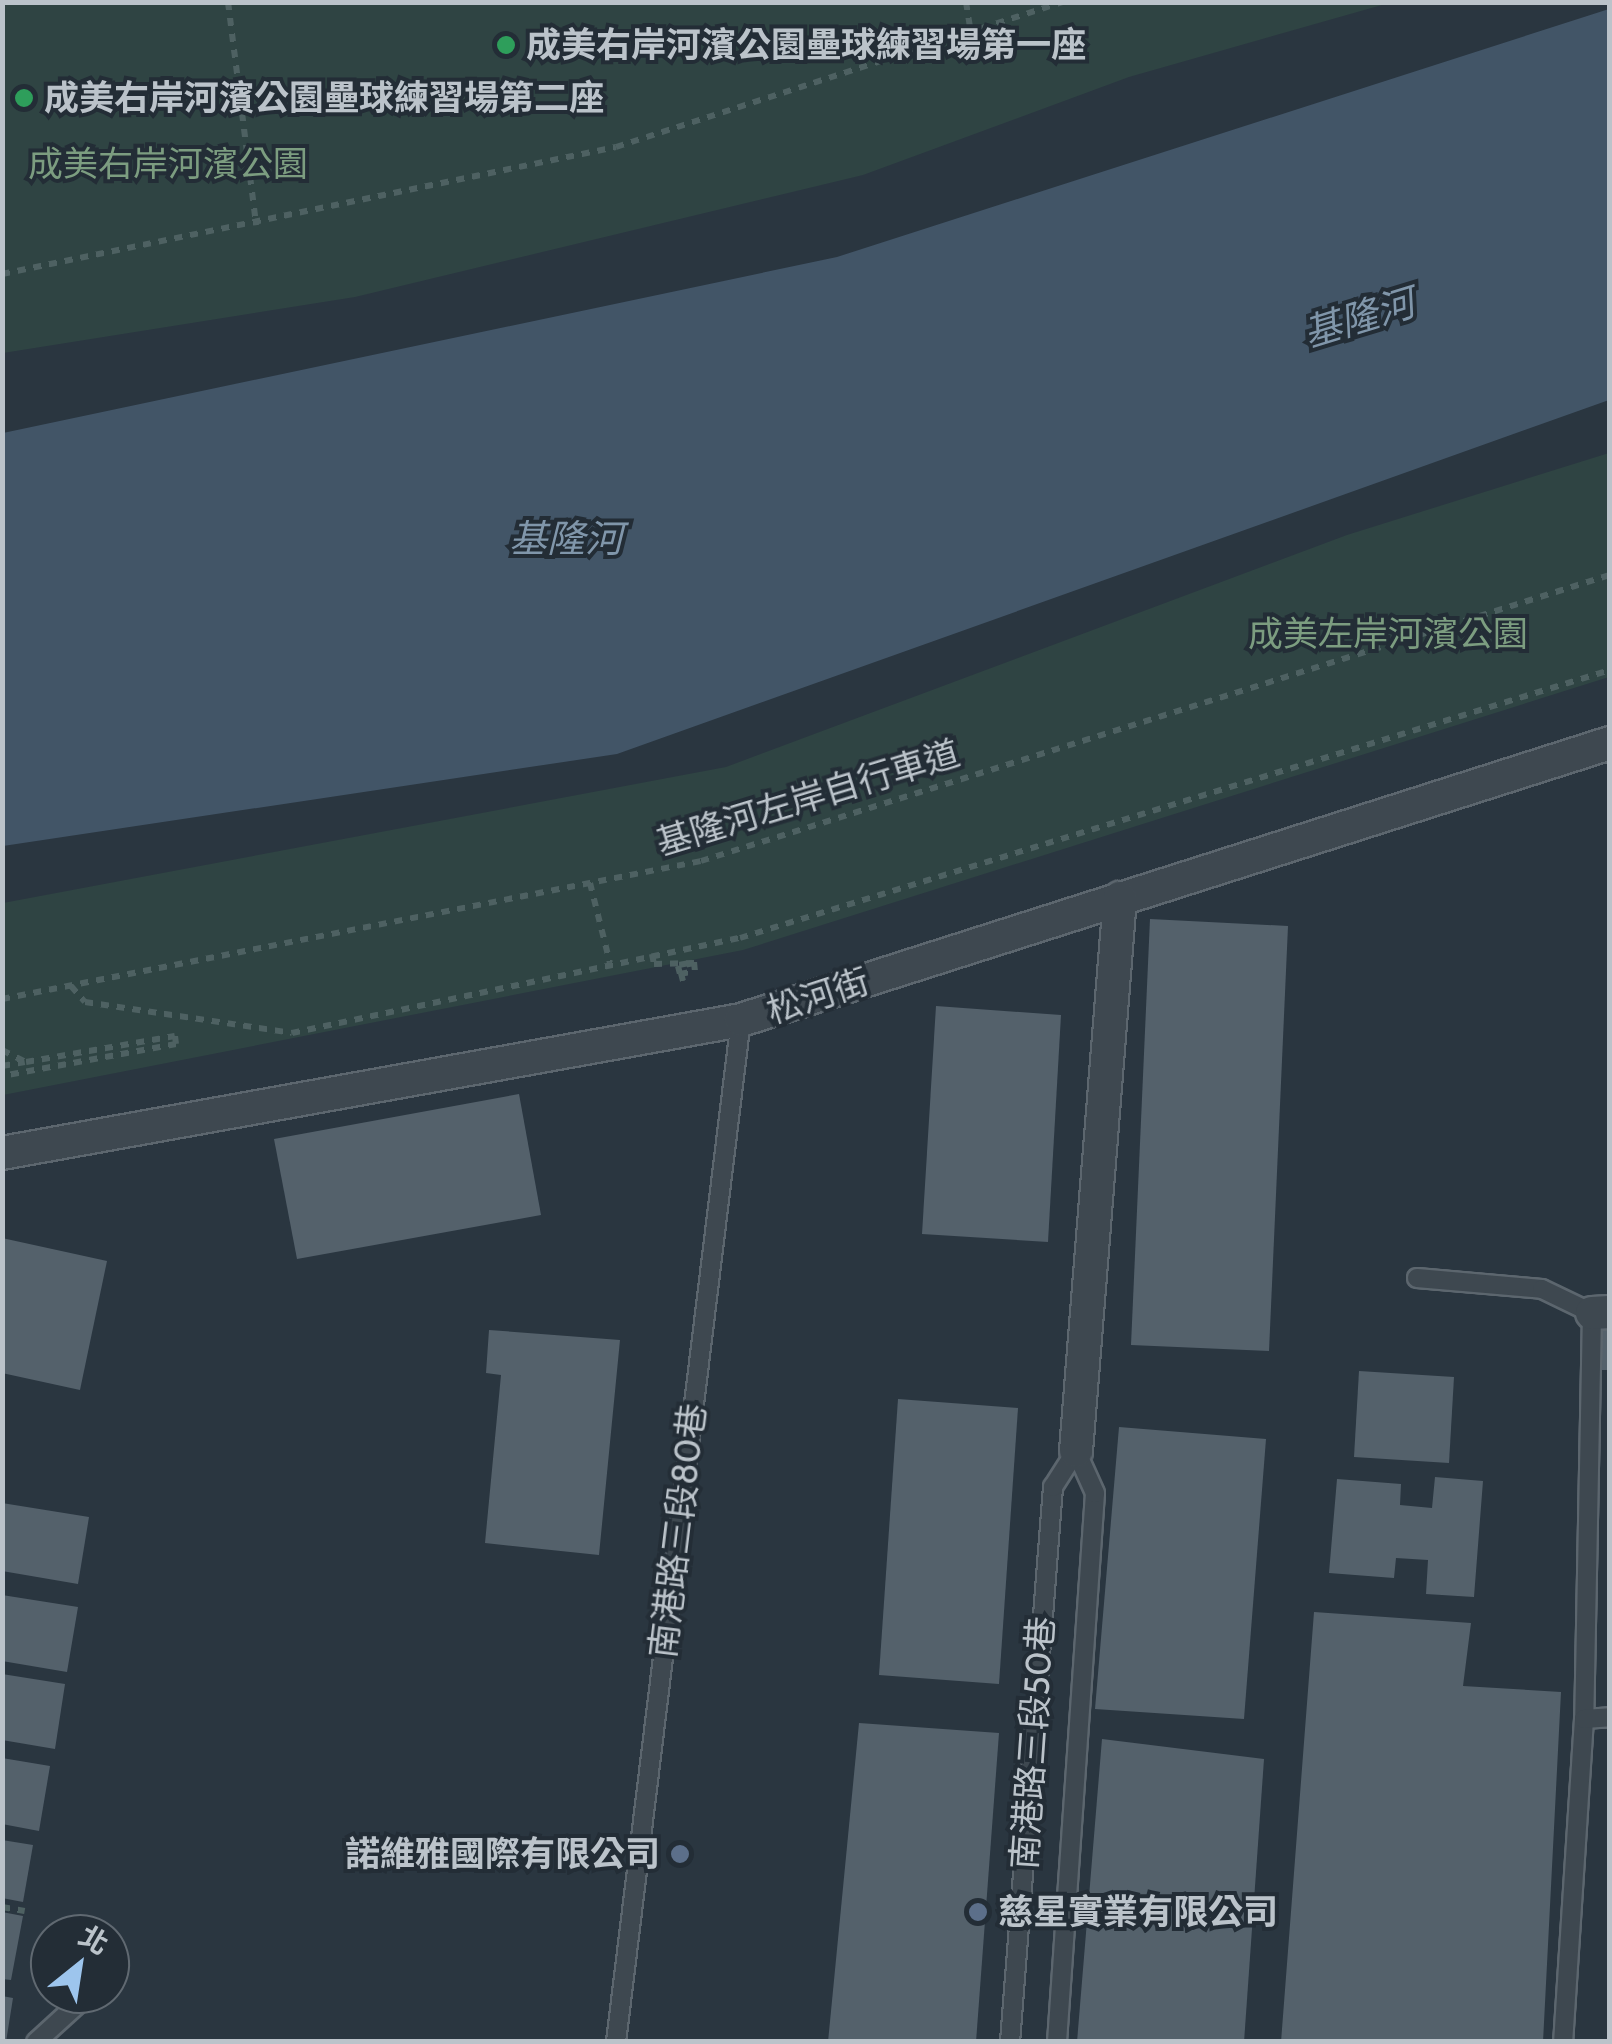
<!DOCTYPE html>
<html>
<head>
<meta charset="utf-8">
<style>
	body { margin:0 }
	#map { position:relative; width:1612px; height:2044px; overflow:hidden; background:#2a3640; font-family:Cabin,"Noto Sans TC",sans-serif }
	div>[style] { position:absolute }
	.green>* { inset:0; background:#2f4443 }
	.water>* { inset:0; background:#425567 }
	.building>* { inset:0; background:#54616b }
	.path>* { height:6px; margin-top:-3px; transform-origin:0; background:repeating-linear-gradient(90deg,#4e6162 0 8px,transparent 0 16px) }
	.roads { filter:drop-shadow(2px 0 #5c666e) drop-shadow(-2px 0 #5c666e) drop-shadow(0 2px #5c666e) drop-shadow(0 -2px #5c666e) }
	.lane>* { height:18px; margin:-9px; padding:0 9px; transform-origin:9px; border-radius:9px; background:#3e4850 }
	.street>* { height:32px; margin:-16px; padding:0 16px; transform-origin:16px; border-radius:16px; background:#3e4850 }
	.path-bridge>* { height:6px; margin-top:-3px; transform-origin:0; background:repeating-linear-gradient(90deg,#4e6162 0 8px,transparent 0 16px) }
	.dots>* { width:28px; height:28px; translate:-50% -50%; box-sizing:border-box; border:5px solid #232d36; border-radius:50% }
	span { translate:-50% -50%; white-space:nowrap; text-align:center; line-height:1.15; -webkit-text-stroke:8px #232d36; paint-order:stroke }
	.poi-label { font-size:35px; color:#bbc3ca; font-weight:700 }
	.left { translate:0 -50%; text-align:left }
	.right { translate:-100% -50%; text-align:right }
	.park-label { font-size:35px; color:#7c9d80 }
	.street-label { font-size:35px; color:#bbc3ca }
	.water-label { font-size:38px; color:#8096aa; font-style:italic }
	.frame { position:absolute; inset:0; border:5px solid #bbc3ca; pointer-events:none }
	.north { position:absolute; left:30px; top:1914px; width:100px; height:100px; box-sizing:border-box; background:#232d36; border:2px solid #606971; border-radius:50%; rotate:30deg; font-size:28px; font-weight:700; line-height:40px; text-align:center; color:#bbc3ca }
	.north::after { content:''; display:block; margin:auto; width:35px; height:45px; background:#9dc5ed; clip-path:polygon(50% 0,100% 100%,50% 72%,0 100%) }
</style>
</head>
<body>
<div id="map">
	<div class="green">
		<i style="clip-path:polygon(3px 2px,1389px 2px,1389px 3px,1129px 77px,863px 175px,355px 297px,3px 353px)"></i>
		<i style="clip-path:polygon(1609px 453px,1609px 677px,743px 950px,3px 1095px,3px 903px,726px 767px,1347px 535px)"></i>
	</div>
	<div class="water">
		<i style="clip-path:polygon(1609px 9px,1609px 400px,617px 754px,3px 846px,3px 433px,837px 257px)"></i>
	</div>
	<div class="building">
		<i style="clip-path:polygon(1150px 919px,1288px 926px,1269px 1351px,1131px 1345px)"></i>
		<i style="clip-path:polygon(936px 1006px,1061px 1015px,1048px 1242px,922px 1234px)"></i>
		<i style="clip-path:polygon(519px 1094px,541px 1215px,297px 1259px,274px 1139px)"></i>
		<i style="clip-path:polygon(2px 1238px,107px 1261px,80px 1390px,2px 1373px)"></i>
		<i style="clip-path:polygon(1594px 1316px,1610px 1316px,1610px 1370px,1595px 1370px)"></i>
		<i style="clip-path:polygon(489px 1330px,620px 1340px,599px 1555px,485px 1543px,501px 1375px,486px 1373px)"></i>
		<i style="clip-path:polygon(1359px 1371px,1454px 1377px,1449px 1463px,1354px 1457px)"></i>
		<i style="clip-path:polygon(898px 1399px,1018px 1408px,999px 1684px,879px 1675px)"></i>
		<i style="clip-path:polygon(1119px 1427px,1266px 1439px,1244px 1719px,1095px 1709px)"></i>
		<i style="clip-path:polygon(1435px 1477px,1483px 1481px,1474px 1597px,1426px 1594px,1428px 1560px,1396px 1558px,1394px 1578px,1329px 1573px,1337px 1479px,1401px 1484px,1400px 1505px,1432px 1508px)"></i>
		<i style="clip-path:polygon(2px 1503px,89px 1517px,78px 1584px,2px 1571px)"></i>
		<i style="clip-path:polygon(2px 1595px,78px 1607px,67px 1672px,2px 1661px)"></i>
		<i style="clip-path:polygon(1314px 1612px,1471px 1623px,1463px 1686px,1561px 1692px,1543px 2042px,1281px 2042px)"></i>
		<i style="clip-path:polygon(2px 1674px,65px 1684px,55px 1749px,2px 1740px)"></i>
		<i style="clip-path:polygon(859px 1723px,999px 1733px,976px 2042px,828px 2042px)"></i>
		<i style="clip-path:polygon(1102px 1739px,1264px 1759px,1244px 2042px,1077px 2042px)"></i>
		<i style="clip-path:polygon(2px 1758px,50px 1766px,39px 1831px,2px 1824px)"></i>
		<i style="clip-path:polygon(2px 1840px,33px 1845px,23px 1902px,2px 1898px)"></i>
		<i style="clip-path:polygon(2px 1912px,23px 1916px,11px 1980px,2px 1979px)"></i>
		<i style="clip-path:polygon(2px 1996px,13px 1998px,6px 2042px,2px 2042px)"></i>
	</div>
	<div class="path">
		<i style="left:228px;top:2px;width:225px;rotate:82.8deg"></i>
		<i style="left:966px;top:2px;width:30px;rotate:81deg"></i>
		<i style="left:2px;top:274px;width:627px;rotate:-11.69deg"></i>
		<i style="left:616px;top:147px;width:469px;rotate:-18deg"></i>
		<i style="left:590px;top:883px;width:82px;rotate:76deg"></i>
		<i style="left:652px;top:954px;width:10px;rotate:79deg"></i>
		<i style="left:654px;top:964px;width:40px;rotate:-1.4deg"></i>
		<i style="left:683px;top:981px;width:16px;rotate:-104deg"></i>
		<i style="left:679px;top:965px;width:15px;rotate:-11deg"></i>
		<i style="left:694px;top:962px;width:9px;rotate:84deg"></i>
		<i style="left:71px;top:986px;width:21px;rotate:49deg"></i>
		<i style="left:85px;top:1002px;width:209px;rotate:8.5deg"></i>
		<i style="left:292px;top:1033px;width:458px;rotate:-12deg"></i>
		<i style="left:740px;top:938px;width:910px;rotate:-17.12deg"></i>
		<i style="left:2px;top:999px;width:712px;rotate:-11.17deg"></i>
		<i style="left:701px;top:861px;width:953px;rotate:-17.47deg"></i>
		<i style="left:2px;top:1050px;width:27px;rotate:27deg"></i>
		<i style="left:26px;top:1062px;width:151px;rotate:-9.9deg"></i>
		<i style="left:175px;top:1036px;width:8px;rotate:83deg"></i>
		<i style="left:176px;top:1044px;width:177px;rotate:169.6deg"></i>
		<i style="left:2px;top:1066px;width:23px;rotate:-10deg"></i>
		<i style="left:2px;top:1907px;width:23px;rotate:10deg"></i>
	</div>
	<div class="roads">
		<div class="lane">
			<i style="left:1417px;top:1278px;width:125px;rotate:5deg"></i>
			<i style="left:1542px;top:1289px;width:55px;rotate:25.6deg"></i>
			<i style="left:1592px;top:1313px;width:406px;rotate:91.1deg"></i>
			<i style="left:1584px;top:1719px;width:324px;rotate:93.7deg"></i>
			<i style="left:1584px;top:1719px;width:26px;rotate:-4deg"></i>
			<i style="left:36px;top:2042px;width:59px;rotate:-42.3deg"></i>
			<i style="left:616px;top:2042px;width:1030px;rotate:-83.03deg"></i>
			<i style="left:1010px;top:2042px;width:557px;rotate:-85.57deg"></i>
			<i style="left:1053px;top:1487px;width:43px;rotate:-57.4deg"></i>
			<i style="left:1057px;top:2042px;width:550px;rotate:-86.04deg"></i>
			<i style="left:1095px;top:1493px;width:46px;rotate:-114.3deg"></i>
		</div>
		<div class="street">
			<i style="left:2px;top:1153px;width:751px;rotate:-10.2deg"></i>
			<i style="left:741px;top:1020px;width:912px;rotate:-17.68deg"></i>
			<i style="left:1592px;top:1313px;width:18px;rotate:-3deg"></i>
			<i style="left:1076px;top:1451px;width:555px;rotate:-85.45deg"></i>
		</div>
	</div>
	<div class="path-bridge">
		<i style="left:694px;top:963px;width:16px;rotate:169deg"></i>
		<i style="left:678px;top:966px;width:8px;rotate:76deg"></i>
		<i style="left:680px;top:974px;width:15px;rotate:-11deg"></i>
	</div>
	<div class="dots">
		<i style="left:506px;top:45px;background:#2e9e5b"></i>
		<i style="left:24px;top:98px;background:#2e9e5b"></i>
		<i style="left:680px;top:1854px;background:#5c6f8a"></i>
		<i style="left:978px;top:1912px;background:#5c6f8a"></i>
	</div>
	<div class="poi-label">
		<span class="left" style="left:526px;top:45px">成美右岸河濱公園壘球練習場第一座</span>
		<span class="left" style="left:44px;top:98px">成美右岸河濱公園壘球練習場第二座</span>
		<span class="right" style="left:660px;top:1854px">諾維雅國際有限公司</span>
		<span class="left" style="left:998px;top:1912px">慈星實業有限公司</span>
	</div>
	<div class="park-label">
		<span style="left:168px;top:164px">成美右岸河濱公園</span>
		<span style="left:1388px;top:634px">成美左岸河濱公園</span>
	</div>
	<div class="street-label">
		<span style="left:808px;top:798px;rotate:-17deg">基隆河左岸自行車道</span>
		<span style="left:818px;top:996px;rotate:-18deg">松河街</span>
		<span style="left:678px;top:1531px;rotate:-83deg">南港路三段80巷</span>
		<span style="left:1033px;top:1743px;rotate:-86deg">南港路三段50巷</span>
	</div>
	<div class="water-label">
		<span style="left:1359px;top:318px;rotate:-17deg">基隆河</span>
		<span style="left:566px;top:539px">基隆河</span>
	</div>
	<div class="frame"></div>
	<div class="north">北</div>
</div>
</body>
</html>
